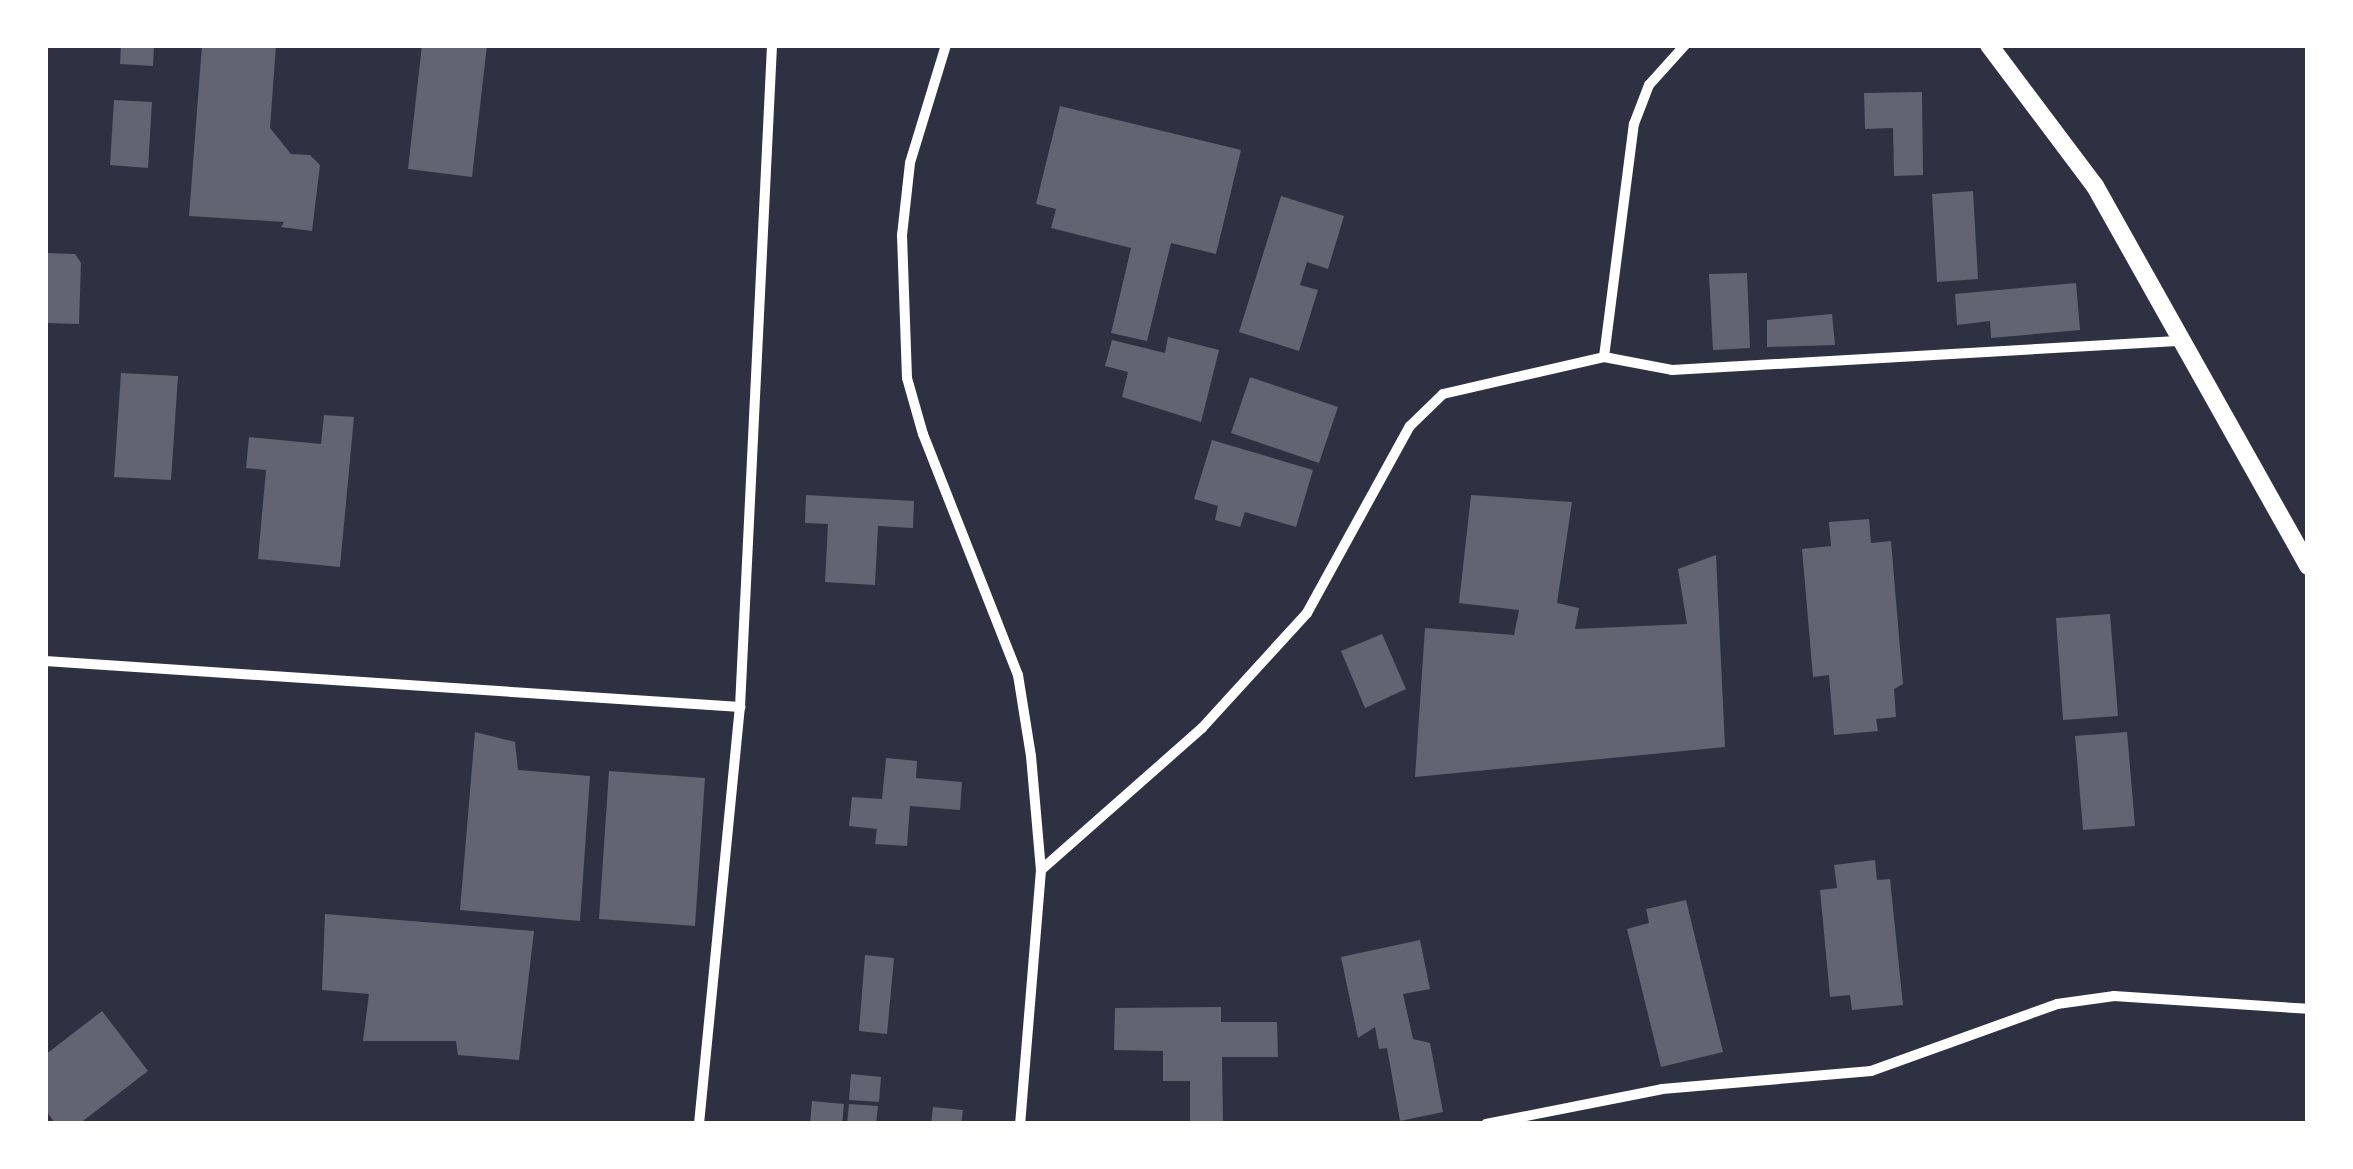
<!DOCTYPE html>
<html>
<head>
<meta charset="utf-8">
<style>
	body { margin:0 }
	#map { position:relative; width:2353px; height:1169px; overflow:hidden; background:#2d3142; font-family:"Playfair Display",serif }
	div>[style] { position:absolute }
	.building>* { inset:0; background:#626471 }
	.minor>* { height:10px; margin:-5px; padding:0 5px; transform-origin:5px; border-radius:5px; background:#fff }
	.tertiary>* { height:18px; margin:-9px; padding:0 9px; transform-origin:9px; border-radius:9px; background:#fff }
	span { translate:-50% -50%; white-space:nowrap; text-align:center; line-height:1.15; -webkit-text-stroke:9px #fff; paint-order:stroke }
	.frame { position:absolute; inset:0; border:48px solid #fff; pointer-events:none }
</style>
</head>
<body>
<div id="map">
	<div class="building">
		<i style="clip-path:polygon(121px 45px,154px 45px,153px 66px,120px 64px)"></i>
		<i style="clip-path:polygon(202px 45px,276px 45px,270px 128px,291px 154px,310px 155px,320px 165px,312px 231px,281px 227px,284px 222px,189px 216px)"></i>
		<i style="clip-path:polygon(422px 45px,487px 45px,472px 177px,408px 169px)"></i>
		<i style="clip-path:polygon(1922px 92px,1923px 175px,1894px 176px,1893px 128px,1865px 129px,1864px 93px)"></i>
		<i style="clip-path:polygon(114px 100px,152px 102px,148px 168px,110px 165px)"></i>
		<i style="clip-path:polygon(1060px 106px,1241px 150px,1216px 254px,1171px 243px,1147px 341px,1111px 333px,1131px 248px,1051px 228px,1056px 209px,1036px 204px)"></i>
		<i style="clip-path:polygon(1973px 191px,1978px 279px,1937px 282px,1932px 194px)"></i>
		<i style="clip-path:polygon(1281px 196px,1344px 216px,1328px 269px,1307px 262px,1300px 285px,1318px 290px,1299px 351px,1239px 332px)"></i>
		<i style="clip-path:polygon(45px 253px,75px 254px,81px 263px,79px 324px,45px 323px)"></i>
		<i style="clip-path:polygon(1747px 273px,1750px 348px,1713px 350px,1709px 274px)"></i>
		<i style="clip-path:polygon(2076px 283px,2080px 330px,1991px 338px,1990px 321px,1957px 325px,1955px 294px)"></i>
		<i style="clip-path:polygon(1832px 314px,1835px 345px,1767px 347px,1767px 320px)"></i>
		<i style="clip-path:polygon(1168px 337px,1219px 350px,1201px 422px,1122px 397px,1128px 372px,1105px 366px,1112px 340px,1165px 353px)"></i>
		<i style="clip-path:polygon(121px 373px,178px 376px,171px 480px,114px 477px)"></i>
		<i style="clip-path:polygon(1250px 377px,1338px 407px,1319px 463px,1231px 433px)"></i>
		<i style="clip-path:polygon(324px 415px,354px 417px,340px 567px,258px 559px,266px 470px,246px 468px,249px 437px,321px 444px)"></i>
		<i style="clip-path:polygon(1212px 440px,1313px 470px,1296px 527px,1245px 512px,1240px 527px,1215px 520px,1218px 506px,1194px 499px)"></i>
		<i style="clip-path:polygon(806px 495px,914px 501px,913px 528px,878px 526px,875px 585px,825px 582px,828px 524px,805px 523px)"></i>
		<i style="clip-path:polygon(1471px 495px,1572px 502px,1557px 603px,1579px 608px,1575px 629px,1687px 624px,1678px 569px,1716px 555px,1725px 747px,1415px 777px,1425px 628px,1514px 635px,1519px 610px,1459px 603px)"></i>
		<i style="clip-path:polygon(1869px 519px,1871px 543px,1891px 541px,1903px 684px,1894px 689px,1896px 717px,1876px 719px,1878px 731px,1834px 735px,1829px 675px,1813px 677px,1802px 549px,1831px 546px,1829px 522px)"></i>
		<i style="clip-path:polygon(2110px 614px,2118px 716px,2063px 720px,2056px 618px)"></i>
		<i style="clip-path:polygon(1382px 634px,1406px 689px,1365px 708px,1341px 651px)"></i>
		<i style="clip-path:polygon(475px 732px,515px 742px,518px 770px,590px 776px,580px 921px,460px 910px)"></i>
		<i style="clip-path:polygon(2127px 732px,2135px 826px,2083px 830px,2075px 736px)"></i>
		<i style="clip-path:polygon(886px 758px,917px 761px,916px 778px,962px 782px,960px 810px,910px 806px,907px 846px,875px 844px,877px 829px,849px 826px,852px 797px,882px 799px)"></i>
		<i style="clip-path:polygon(609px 771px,705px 778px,695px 926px,599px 919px)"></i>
		<i style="clip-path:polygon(1875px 860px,1877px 880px,1890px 879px,1903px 1005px,1852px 1010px,1850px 995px,1830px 997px,1820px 890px,1837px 888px,1834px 865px)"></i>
		<i style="clip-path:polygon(1686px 900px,1723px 1052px,1661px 1067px,1627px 929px,1649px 923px,1646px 909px)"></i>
		<i style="clip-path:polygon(325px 914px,534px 931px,519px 1060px,458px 1055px,456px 1041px,363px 1041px,369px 994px,322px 990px)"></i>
		<i style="clip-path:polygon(1420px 940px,1430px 989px,1403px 994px,1413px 1039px,1430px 1043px,1443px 1112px,1400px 1121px,1387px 1048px,1379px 1049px,1375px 1027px,1358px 1038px,1341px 957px)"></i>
		<i style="clip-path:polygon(865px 955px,894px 958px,887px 1034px,859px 1031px)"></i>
		<i style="clip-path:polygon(1221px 1007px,1221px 1022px,1277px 1022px,1278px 1057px,1222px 1057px,1223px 1124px,1190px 1124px,1190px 1081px,1163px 1081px,1163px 1051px,1114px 1050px,1115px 1008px)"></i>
		<i style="clip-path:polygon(102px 1011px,148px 1071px,79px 1124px,56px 1124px,45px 1110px,45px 1055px)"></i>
		<i style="clip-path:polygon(851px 1074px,881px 1077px,879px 1102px,849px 1100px)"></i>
		<i style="clip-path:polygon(812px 1101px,844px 1104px,842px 1124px,810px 1124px)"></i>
		<i style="clip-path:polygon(849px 1104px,878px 1106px,876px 1124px,847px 1124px)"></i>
		<i style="clip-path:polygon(933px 1107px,963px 1110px,961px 1124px,931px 1124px)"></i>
	</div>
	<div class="minor">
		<i style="left:946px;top:45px;width:123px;rotate:107deg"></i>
		<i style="left:910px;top:163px;width:72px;rotate:96.3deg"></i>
		<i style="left:902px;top:235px;width:143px;rotate:88deg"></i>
		<i style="left:907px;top:378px;width:58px;rotate:74.1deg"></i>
		<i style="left:923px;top:434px;width:259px;rotate:68.5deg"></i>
		<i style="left:1018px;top:675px;width:82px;rotate:80.9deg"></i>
		<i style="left:1031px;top:756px;width:114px;rotate:85deg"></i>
		<i style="left:1041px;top:870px;width:255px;rotate:94.7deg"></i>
		<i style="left:1604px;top:357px;width:235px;rotate:-82.7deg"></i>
		<i style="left:1634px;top:124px;width:42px;rotate:-69deg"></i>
		<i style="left:1649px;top:85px;width:54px;rotate:-48deg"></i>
		<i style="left:45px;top:661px;width:697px;rotate:3.79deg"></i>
		<i style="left:1041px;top:870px;width:215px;rotate:-41.4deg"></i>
		<i style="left:1202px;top:728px;width:156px;rotate:-47.6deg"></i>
		<i style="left:1307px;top:613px;width:213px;rotate:-61.2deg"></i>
		<i style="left:1410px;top:426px;width:46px;rotate:-44.1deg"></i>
		<i style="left:1443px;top:394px;width:165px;rotate:-12.9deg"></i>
		<i style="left:1604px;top:357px;width:69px;rotate:10.8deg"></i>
		<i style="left:1672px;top:370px;width:506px;rotate:-3.29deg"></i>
		<i style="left:699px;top:1124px;width:419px;rotate:-84.4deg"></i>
		<i style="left:740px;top:707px;width:663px;rotate:-87.23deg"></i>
		<i style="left:1486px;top:1124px;width:179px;rotate:-11.2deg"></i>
		<i style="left:1662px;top:1089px;width:210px;rotate:-4.9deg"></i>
		<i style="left:1871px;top:1071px;width:198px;rotate:-19.8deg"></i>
		<i style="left:2057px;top:1004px;width:58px;rotate:-8deg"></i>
		<i style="left:2114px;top:996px;width:194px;rotate:3.8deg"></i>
	</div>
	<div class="tertiary">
		<i style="left:1989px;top:45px;width:176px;rotate:53.1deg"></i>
		<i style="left:2095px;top:186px;width:436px;rotate:60.7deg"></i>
	</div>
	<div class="frame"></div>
</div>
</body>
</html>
